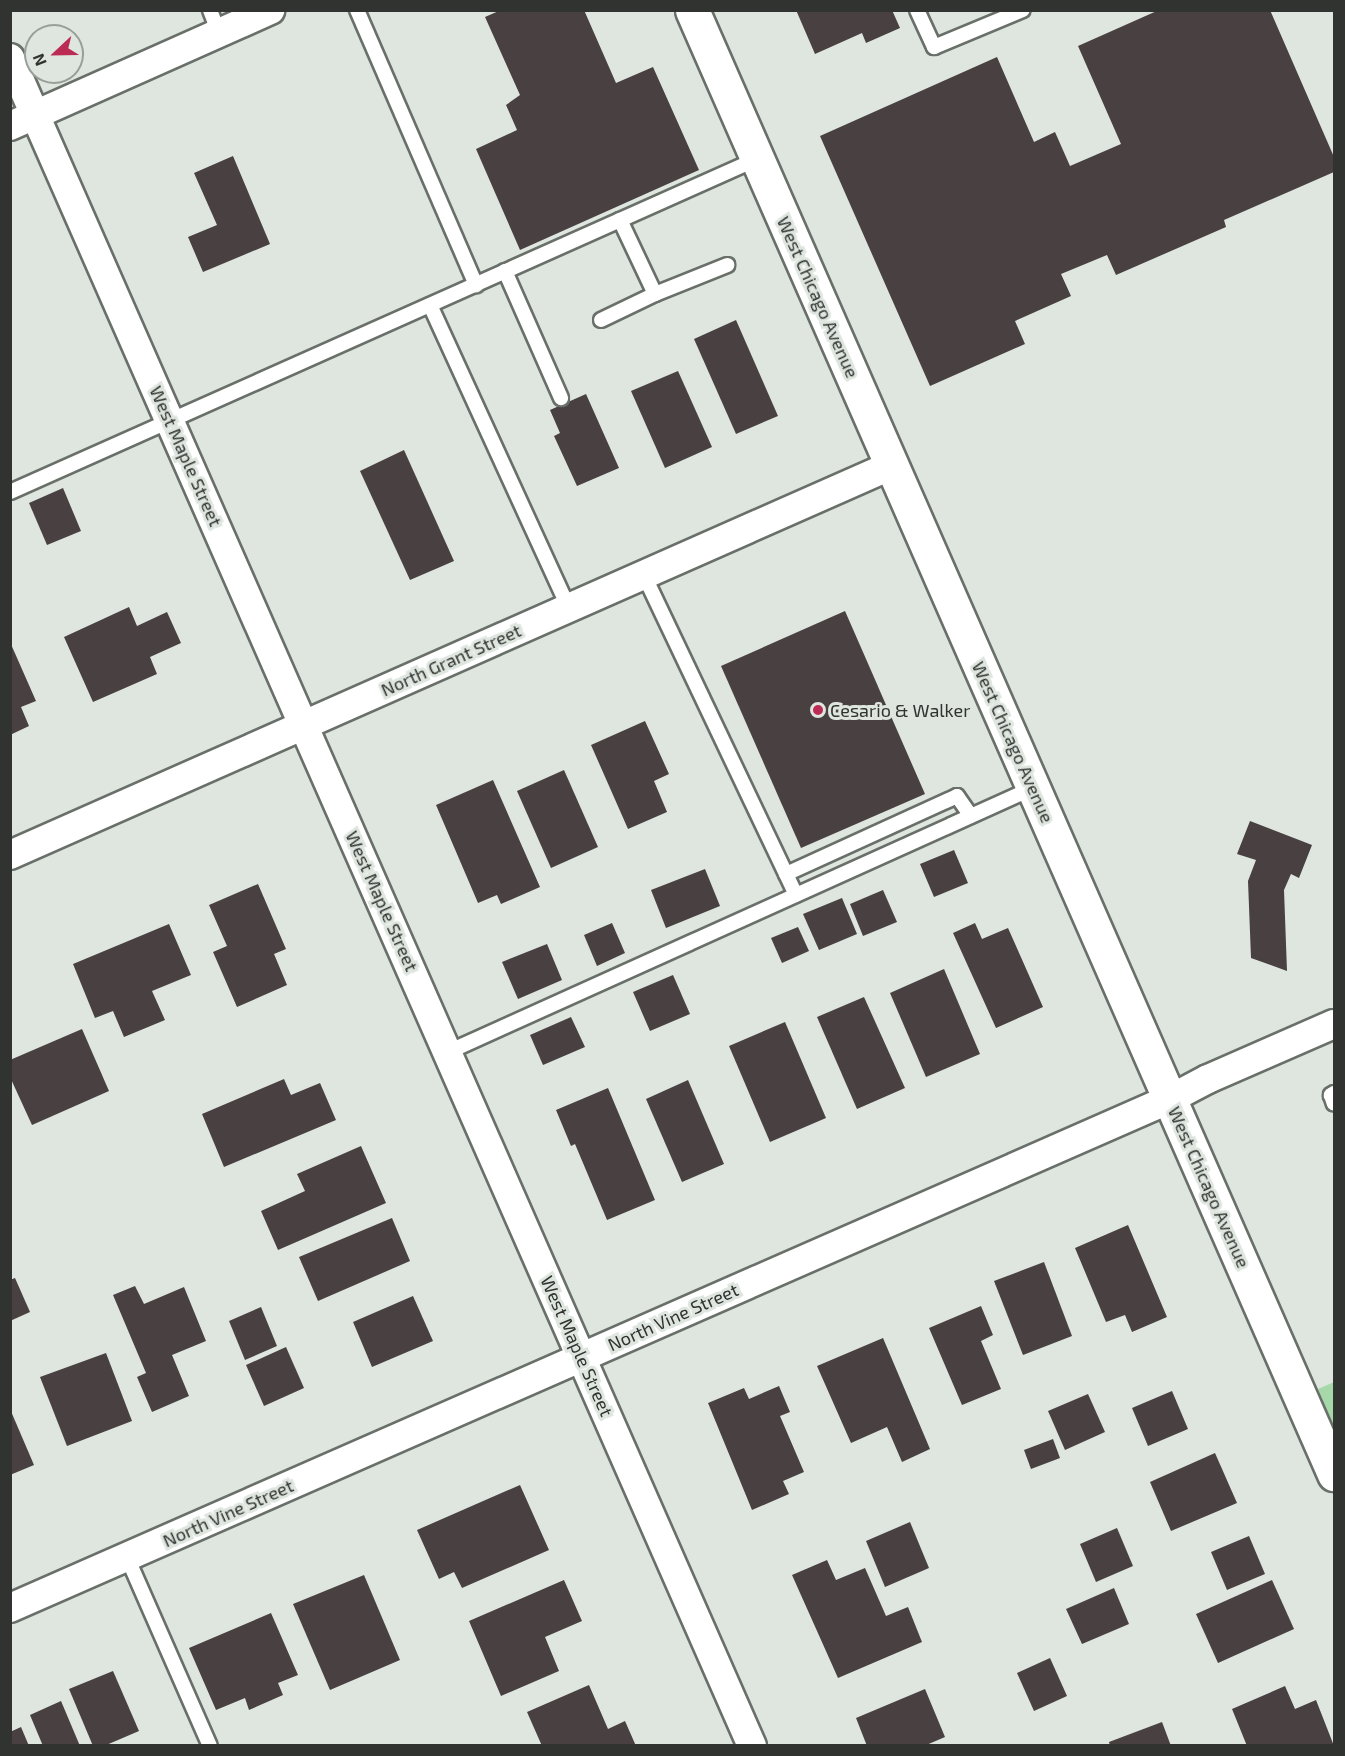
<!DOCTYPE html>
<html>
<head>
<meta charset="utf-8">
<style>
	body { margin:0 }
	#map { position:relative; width:1345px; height:1756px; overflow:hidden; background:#dee6df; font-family:"Exo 2",sans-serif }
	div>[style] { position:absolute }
	.green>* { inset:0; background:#a6d8a9 }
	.building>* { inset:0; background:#484041 }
	.roads { filter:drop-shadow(2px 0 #696f69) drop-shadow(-2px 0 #696f69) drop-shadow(0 2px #696f69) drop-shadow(0 -2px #696f69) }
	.service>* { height:14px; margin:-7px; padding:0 7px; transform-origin:7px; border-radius:7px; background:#fff }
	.minor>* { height:28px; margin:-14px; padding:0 14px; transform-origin:14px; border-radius:14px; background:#fff }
	.secondary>* { height:33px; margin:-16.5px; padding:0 16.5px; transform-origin:16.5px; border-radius:16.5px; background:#fff }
	.dots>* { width:16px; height:16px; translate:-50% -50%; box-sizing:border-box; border:3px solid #dee6df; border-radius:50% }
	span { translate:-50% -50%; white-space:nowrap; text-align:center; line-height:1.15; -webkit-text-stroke:6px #dee6df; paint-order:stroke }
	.street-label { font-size:18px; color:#303330 }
	.poi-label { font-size:18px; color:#303330 }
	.left { translate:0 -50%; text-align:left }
	.frame { position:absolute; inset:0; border:12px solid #303330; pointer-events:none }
	.north { position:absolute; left:24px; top:24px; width:60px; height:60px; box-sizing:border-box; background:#dee6df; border:2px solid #989e99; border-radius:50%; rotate:248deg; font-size:16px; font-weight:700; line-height:24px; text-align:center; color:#303330 }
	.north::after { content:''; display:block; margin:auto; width:21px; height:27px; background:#bb2b54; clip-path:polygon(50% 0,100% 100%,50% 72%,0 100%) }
</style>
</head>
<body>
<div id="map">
	<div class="green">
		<i style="clip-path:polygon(1334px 1382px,1334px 1427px,1318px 1389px)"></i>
	</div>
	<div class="building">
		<i style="clip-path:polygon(501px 10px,584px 10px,616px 83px,653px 67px,699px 170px,520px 250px,476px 149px,517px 130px,506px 105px,520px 95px,485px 17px)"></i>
		<i style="clip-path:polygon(796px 10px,892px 10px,900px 28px,866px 43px,862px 33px,815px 54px)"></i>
		<i style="clip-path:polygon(1159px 10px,1270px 10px,1334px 157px,1334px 172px,1224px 220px,1226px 227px,1116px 275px,1107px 255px,1061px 274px,1071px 296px,1015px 321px,1025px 344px,930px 386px,820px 136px,997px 57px,1034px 142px,1055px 132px,1070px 166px,1121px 144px,1078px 46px)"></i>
		<i style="clip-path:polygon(233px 156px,270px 244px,203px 272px,188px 237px,217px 225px,194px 173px)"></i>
		<i style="clip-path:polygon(736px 320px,778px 416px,736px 434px,694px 339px)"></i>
		<i style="clip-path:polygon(678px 371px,712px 447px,665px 468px,631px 391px)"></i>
		<i style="clip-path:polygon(586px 394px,619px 468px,577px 486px,554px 436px,560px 433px,550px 410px)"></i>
		<i style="clip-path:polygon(404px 450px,454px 561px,410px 580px,360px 471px)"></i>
		<i style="clip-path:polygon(63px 488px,81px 531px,47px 545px,29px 503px)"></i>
		<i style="clip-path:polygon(129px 607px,137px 626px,167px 612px,181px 643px,150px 657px,157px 674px,93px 702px,64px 637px)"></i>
		<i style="clip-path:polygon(845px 611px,925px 794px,801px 848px,721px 666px)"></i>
		<i style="clip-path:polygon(10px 642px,36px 701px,21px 707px,29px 726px,10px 735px)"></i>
		<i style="clip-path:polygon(645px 721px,669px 774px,654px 781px,667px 812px,628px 829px,591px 745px)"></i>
		<i style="clip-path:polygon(564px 770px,598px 847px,551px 868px,517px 791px)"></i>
		<i style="clip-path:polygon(493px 780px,540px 887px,501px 904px,497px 895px,478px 903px,436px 805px)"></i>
		<i style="clip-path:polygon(1250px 821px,1312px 845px,1299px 878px,1291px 874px,1284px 890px,1287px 971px,1251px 958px,1248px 881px,1256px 860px,1237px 854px)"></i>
		<i style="clip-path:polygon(954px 850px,968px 883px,934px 897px,920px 864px)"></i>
		<i style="clip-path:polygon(705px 869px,720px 906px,666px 928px,651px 890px)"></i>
		<i style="clip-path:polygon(258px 884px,286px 949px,274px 954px,287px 985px,237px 1007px,213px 952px,227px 946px,209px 905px)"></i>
		<i style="clip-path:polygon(883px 890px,897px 922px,863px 936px,850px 904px)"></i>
		<i style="clip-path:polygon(842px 898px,857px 934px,819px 950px,803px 914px)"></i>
		<i style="clip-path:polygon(612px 923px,625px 953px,597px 966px,584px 935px)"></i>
		<i style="clip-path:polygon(975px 923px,982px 939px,1008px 928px,1043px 1007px,996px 1028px,953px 933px)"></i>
		<i style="clip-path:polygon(169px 924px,191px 975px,152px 991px,165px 1020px,124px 1037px,113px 1011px,95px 1018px,73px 964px)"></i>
		<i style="clip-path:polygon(798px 927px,809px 951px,782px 963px,771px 938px)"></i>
		<i style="clip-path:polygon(547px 944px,562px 980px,518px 999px,502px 962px)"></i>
		<i style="clip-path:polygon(944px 969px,980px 1054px,926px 1077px,890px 993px)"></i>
		<i style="clip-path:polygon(673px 975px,690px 1014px,650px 1031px,633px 992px)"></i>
		<i style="clip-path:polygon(864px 997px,905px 1088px,857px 1109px,817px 1017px)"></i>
		<i style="clip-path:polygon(571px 1017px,585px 1047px,543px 1065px,530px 1035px)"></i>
		<i style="clip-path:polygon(785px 1022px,826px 1118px,770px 1142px,729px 1046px)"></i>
		<i style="clip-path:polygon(82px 1029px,109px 1091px,32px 1125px,10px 1077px,10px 1060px)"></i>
		<i style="clip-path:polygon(284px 1079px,291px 1095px,320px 1083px,336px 1120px,224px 1167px,202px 1114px)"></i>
		<i style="clip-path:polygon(688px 1080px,724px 1164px,682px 1182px,646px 1099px)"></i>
		<i style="clip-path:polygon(608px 1088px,655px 1200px,607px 1220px,575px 1144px,571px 1146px,556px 1110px)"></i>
		<i style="clip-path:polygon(361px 1146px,386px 1203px,278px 1250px,261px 1211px,305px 1191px,297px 1174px)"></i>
		<i style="clip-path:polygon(392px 1218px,410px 1261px,318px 1301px,299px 1257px)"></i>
		<i style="clip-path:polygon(1128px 1225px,1167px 1317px,1132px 1332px,1125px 1315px,1106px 1322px,1075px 1248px)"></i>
		<i style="clip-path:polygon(1044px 1262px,1072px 1336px,1023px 1355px,994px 1281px)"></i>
		<i style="clip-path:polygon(15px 1278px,30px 1312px,10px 1321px,10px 1280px)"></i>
		<i style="clip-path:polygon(135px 1286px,144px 1304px,184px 1287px,206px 1341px,172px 1355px,189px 1396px,152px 1412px,137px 1377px,146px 1373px,113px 1295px)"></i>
		<i style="clip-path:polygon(413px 1296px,433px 1341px,372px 1367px,353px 1322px)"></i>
		<i style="clip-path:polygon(981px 1306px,993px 1335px,981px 1341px,1001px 1389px,962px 1405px,929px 1328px)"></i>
		<i style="clip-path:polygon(261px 1307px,277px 1346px,245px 1360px,229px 1321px)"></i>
		<i style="clip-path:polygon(883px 1338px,930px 1449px,902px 1462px,887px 1427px,851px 1443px,817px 1366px)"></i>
		<i style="clip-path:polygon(286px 1347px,304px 1388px,264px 1406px,246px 1365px)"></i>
		<i style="clip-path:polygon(106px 1353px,132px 1421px,67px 1446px,40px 1377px)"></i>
		<i style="clip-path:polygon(779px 1386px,790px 1412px,780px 1416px,804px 1472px,783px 1481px,789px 1494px,752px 1510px,708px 1403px,744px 1388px,749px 1399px)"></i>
		<i style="clip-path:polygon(1172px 1391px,1188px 1429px,1148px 1446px,1132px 1408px)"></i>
		<i style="clip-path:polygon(1088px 1394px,1105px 1432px,1065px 1450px,1048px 1411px)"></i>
		<i style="clip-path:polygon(10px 1409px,34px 1465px,10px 1475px)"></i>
		<i style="clip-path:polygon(1053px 1439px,1060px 1458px,1031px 1469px,1024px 1450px)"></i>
		<i style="clip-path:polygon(1215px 1453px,1237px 1503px,1171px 1531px,1150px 1482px)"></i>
		<i style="clip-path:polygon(520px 1485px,549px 1550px,462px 1588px,454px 1572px,439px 1579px,417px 1530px)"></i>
		<i style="clip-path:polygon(910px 1522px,929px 1568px,885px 1587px,866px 1541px)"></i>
		<i style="clip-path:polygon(1117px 1528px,1133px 1566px,1096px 1582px,1080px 1544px)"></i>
		<i style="clip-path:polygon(1249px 1536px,1265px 1574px,1227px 1590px,1211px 1552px)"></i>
		<i style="clip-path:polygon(827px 1560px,836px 1580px,865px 1568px,886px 1616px,908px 1607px,922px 1642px,838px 1678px,792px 1575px)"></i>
		<i style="clip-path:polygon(364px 1575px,400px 1660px,330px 1690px,293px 1604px)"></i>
		<i style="clip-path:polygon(564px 1580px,582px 1621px,545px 1637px,559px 1671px,501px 1696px,469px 1621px)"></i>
		<i style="clip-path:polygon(1272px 1580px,1294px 1629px,1218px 1663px,1196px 1614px)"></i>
		<i style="clip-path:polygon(1114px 1588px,1129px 1624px,1082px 1644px,1066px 1609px)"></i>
		<i style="clip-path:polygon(271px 1613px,298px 1675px,278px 1683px,283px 1695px,249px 1710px,245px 1698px,216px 1710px,189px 1648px)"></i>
		<i style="clip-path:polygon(1050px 1658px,1067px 1696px,1034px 1711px,1017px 1673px)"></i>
		<i style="clip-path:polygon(113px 1671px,139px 1731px,104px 1746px,93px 1746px,69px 1689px)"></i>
		<i style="clip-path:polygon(589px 1685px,608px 1729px,625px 1721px,636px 1746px,542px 1746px,527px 1712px)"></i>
		<i style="clip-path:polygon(1285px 1686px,1295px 1709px,1316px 1700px,1334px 1746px,1247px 1746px,1232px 1709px)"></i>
		<i style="clip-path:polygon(925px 1689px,945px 1737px,924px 1746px,867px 1746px,856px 1718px)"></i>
		<i style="clip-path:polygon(61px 1701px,80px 1746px,43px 1746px,30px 1715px)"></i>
		<i style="clip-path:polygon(1162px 1722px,1171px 1746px,1110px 1746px,1109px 1742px)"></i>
		<i style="clip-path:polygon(21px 1727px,29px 1746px,10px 1746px,10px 1732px)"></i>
	</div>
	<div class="roads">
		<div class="service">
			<i style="left:210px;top:10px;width:25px;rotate:69deg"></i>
			<i style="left:357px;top:10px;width:300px;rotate:66.6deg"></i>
			<i style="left:917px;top:10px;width:41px;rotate:65.3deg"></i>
			<i style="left:934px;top:47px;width:96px;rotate:-22.6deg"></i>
			<i style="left:505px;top:271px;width:139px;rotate:66.2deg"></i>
			<i style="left:655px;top:294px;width:78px;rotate:-21.9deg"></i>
			<i style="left:430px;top:305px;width:333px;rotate:65.4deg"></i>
			<i style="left:601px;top:320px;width:60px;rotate:-25.7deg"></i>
			<i style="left:655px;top:294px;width:82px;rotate:-115.3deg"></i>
			<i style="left:10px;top:492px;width:818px;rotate:-24.03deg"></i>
			<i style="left:644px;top:575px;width:354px;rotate:64.6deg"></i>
			<i style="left:786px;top:874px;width:188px;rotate:-24.5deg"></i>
			<i style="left:957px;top:796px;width:24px;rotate:55deg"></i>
			<i style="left:448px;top:1052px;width:642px;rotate:-24.29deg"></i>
			<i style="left:1334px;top:1093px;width:4px;rotate:146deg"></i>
			<i style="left:1331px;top:1095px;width:9px;rotate:72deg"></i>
			<i style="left:127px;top:1557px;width:206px;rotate:66.3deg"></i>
		</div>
		<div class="minor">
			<i style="left:10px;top:58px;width:1844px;rotate:66.27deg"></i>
			<i style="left:10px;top:126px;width:285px;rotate:-24deg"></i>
			<i style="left:10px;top:855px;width:964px;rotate:-23.85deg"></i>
			<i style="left:10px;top:1608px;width:1267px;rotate:-23.69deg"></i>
			<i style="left:1170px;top:1099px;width:43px;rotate:-27.8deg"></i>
			<i style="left:1208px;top:1079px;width:137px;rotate:-23.6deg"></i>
		</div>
		<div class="secondary">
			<i style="left:692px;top:10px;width:1599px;rotate:66.32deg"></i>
		</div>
	</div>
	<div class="dots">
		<i style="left:818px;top:710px;background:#bb2b54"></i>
	</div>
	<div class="street-label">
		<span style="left:818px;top:297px;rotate:66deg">West Chicago Avenue</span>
		<span style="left:186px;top:456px;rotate:66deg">West Maple Street</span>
		<span style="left:451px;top:660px;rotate:-24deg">North Grant Street</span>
		<span style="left:1013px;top:742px;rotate:66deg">West Chicago Avenue</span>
		<span style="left:382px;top:901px;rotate:66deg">West Maple Street</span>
		<span style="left:1209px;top:1187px;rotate:66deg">West Chicago Avenue</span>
		<span style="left:673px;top:1317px;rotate:-24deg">North Vine Street</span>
		<span style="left:577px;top:1346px;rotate:66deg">West Maple Street</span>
		<span style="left:228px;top:1513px;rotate:-24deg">North Vine Street</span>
	</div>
	<div class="poi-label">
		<span class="left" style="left:830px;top:710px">Cesario &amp; Walker</span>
	</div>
	<div class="frame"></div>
	<div class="north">N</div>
</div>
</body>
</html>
